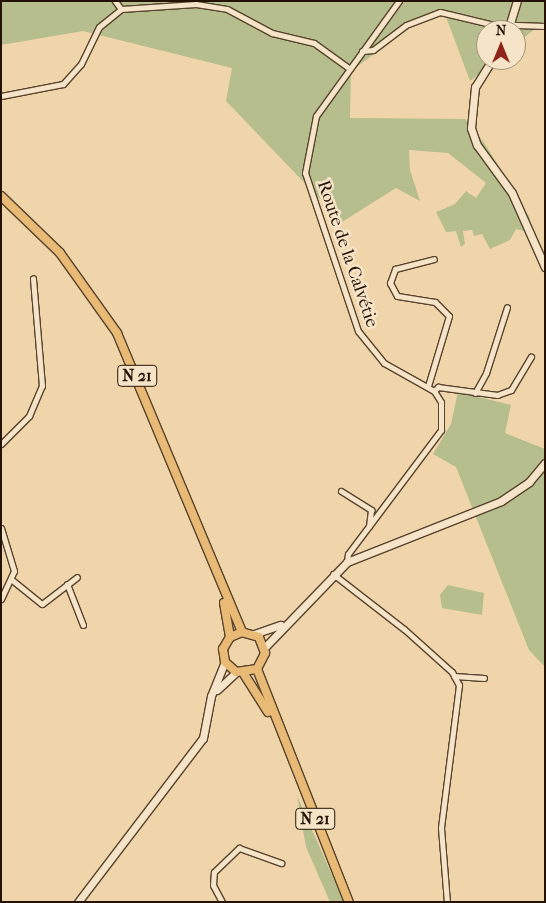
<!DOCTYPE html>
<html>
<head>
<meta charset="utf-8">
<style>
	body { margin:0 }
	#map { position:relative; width:546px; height:903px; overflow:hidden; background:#f1d5aa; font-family:"IM FELL French Canon",serif }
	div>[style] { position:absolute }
	.green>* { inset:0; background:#b5be8c }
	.roads { filter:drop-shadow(1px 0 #57432e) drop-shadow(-1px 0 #57432e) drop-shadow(0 1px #57432e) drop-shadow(0 -1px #57432e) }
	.street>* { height:5px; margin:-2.5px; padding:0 2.5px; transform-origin:2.5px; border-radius:2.5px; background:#f6e4c8 }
	.secondary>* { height:7px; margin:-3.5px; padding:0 3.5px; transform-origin:3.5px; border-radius:3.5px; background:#f6e4c8 }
	.primary>* { height:8px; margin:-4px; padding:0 4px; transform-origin:4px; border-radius:4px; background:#e8ba75 }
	span { translate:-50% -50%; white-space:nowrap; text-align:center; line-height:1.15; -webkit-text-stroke:5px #f6e4c8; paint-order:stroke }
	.shield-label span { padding:1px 4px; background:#f6e4c8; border:1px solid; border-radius:4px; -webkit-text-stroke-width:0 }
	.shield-label { font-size:16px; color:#241204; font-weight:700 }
	.street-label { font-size:18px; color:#241204 }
	.frame { position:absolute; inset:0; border:2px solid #241204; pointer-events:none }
	.north { position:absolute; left:476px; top:20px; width:50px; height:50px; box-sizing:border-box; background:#f6e4c8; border:1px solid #a2907a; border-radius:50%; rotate:0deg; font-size:14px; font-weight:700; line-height:20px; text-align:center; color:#241204 }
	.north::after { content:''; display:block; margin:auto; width:18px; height:22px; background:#8f2418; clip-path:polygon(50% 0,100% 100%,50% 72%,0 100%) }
</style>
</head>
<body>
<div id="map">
	<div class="green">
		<i style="clip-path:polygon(1px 1px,545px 1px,545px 21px,516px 44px,516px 30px,486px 30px,486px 60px,497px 60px,470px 81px,445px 14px,418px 22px,351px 71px,350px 118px,465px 119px,485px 144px,530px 218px,524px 231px,516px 229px,510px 240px,490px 249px,482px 234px,474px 236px,472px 230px,463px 231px,465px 244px,461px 247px,456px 231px,446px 232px,436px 212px,455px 204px,466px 191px,476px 198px,486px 183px,448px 153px,409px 150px,410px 170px,420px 201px,396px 188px,342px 222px,226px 101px,232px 68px,83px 31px,1px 45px)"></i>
		<i style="clip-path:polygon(458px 392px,511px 405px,505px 433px,545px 449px,545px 667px,529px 650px,456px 467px,433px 454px,451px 424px)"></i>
		<i style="clip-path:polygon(448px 585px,484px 593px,482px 615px,442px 608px,440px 595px)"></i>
		<i style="clip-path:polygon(297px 796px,344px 902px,330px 902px,306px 847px)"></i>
	</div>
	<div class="roads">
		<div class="street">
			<i style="left:115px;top:1px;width:10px;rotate:53deg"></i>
			<i style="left:362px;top:51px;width:11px;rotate:-5deg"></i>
			<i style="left:373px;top:50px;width:41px;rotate:-37.1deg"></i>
			<i style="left:406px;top:25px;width:36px;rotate:-21deg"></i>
			<i style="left:440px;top:12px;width:51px;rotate:13.5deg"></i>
			<i style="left:490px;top:24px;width:55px;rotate:2.1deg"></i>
			<i style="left:1px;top:96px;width:63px;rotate:-11deg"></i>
			<i style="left:63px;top:84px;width:27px;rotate:-48deg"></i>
			<i style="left:81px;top:64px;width:41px;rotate:-64.1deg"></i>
			<i style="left:99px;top:27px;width:28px;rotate:-39deg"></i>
			<i style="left:121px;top:9px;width:75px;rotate:-3.8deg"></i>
			<i style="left:196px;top:4px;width:31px;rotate:9deg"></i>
			<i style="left:227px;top:9px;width:51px;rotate:28.1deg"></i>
			<i style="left:272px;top:33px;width:43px;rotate:13.4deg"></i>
			<i style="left:314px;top:43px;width:44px;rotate:35.8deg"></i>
			<i style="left:428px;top:386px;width:73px;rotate:-73.3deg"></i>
			<i style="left:449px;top:316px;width:20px;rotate:-135deg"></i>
			<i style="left:435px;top:302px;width:38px;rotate:-171deg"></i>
			<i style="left:397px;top:296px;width:15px;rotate:-118deg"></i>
			<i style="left:390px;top:283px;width:15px;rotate:-70deg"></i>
			<i style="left:395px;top:269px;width:40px;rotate:-14.4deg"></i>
			<i style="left:434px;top:391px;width:6px;rotate:-45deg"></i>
			<i style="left:438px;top:387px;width:60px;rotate:7.7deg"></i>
			<i style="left:497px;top:395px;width:15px;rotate:-20deg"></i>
			<i style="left:511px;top:390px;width:39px;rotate:-59deg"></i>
			<i style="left:475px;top:393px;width:23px;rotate:-61deg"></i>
			<i style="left:486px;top:373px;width:69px;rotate:-72.3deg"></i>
			<i style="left:1px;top:444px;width:40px;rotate:-45deg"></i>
			<i style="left:29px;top:416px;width:33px;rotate:-67deg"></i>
			<i style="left:42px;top:386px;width:108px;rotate:-94.8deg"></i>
			<i style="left:341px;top:491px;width:36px;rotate:32deg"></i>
			<i style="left:371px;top:510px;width:16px;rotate:97deg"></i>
			<i style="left:1px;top:528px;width:45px;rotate:73.2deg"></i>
			<i style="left:14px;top:571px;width:31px;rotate:115deg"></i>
			<i style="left:347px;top:562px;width:8px;rotate:-83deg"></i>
			<i style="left:348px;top:554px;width:155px;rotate:-53.1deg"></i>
			<i style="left:441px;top:430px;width:28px;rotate:-90deg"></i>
			<i style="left:441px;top:402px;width:13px;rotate:-122deg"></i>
			<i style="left:434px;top:391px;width:57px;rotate:-150.8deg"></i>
			<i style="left:384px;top:363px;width:41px;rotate:-129.1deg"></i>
			<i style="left:358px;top:331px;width:167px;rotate:-108.5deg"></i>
			<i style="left:305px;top:173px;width:58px;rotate:-79.1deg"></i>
			<i style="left:316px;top:116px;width:142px;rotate:-54.2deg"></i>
			<i style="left:333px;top:574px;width:90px;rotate:37.8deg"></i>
			<i style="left:404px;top:629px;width:64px;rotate:41.9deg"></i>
			<i style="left:452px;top:672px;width:15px;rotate:62deg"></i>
			<i style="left:459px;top:685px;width:144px;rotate:97.2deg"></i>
			<i style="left:441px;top:828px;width:74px;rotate:85.4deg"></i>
			<i style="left:12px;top:580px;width:38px;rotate:39deg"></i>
			<i style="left:42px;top:604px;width:44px;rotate:-37.6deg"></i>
			<i style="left:67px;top:584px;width:44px;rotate:68.7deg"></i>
			<i style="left:454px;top:676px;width:30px;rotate:4deg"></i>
			<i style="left:222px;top:902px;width:19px;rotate:-118deg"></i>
			<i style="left:213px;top:885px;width:13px;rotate:-86deg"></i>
			<i style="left:214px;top:872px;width:35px;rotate:-44deg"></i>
			<i style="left:239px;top:848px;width:45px;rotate:19.7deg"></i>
		</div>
		<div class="secondary">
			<i style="left:508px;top:30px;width:30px;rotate:-73deg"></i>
			<i style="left:492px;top:60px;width:32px;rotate:122deg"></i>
			<i style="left:475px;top:87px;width:41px;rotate:95.6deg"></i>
			<i style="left:471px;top:128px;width:18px;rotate:71deg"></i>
			<i style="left:477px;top:145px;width:59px;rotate:53.9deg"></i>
			<i style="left:512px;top:193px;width:81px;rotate:66deg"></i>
			<i style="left:254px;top:634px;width:28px;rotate:-19deg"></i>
			<i style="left:265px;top:647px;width:118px;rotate:-46deg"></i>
			<i style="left:347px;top:562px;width:166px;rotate:-21.6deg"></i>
			<i style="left:501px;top:501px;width:34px;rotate:-34deg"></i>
			<i style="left:529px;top:482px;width:25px;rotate:-50deg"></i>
			<i style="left:217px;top:690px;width:26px;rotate:-43deg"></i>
			<i style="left:78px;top:902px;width:206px;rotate:-52.7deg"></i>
			<i style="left:203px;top:738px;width:43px;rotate:-79.2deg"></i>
			<i style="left:211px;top:696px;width:37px;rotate:-68deg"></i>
		</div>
		<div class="primary">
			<i style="left:1px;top:196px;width:82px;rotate:44deg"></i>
			<i style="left:60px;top:253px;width:98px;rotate:54.5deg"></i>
			<i style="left:117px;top:333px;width:324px;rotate:67.3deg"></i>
			<i style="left:224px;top:603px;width:35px;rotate:80deg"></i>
			<i style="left:230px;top:637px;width:14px;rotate:120deg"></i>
			<i style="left:223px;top:649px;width:13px;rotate:81deg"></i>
			<i style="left:225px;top:662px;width:15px;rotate:42deg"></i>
			<i style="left:236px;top:672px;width:21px;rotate:-8deg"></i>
			<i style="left:257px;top:669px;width:18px;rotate:-63deg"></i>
			<i style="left:265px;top:653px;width:17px;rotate:-111deg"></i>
			<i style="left:259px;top:637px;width:18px;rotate:-164deg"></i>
			<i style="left:242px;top:632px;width:13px;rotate:157deg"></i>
			<i style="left:257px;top:669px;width:251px;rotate:68.5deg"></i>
			<i style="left:244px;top:674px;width:45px;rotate:57.7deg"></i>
		</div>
	</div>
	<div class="shield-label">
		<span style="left:137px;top:376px">N 21</span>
		<span style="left:315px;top:819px">N 21</span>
	</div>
	<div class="street-label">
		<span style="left:347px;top:254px;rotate:71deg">Route de la Calvétie</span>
	</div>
	<div class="frame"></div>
	<div class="north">N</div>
</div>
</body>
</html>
